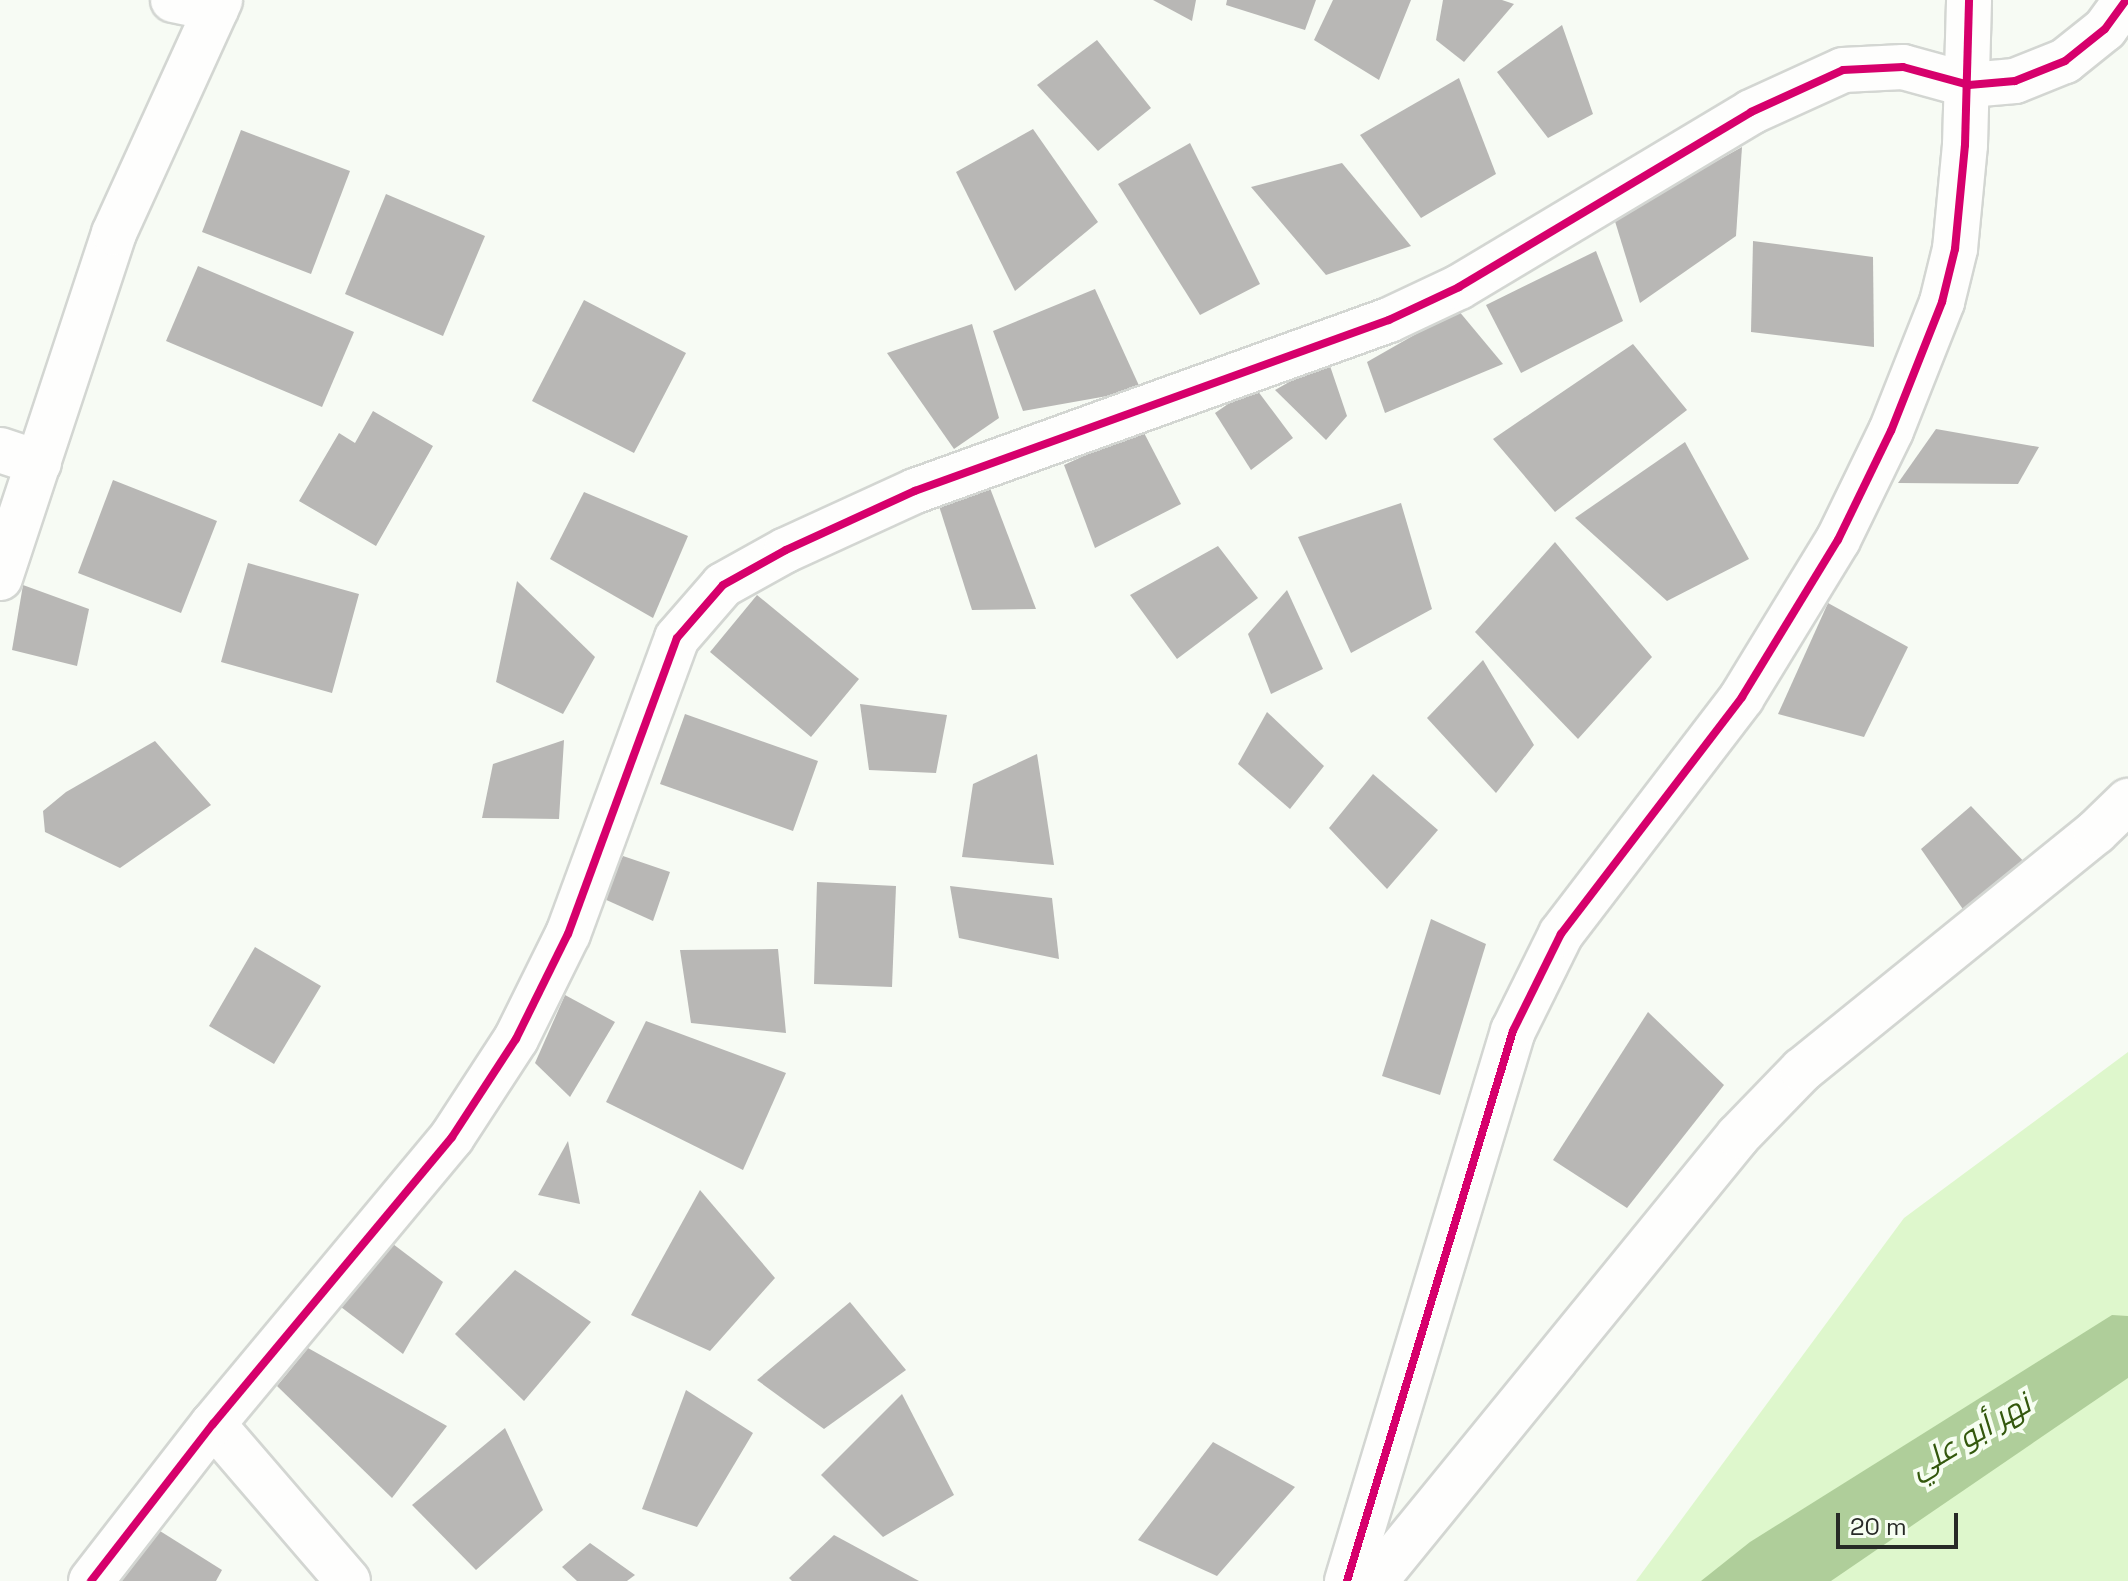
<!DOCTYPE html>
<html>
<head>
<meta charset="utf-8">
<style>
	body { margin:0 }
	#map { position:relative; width:2128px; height:1581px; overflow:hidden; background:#f7fbf4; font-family:"Space Grotesk",Cairo,sans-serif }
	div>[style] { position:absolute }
	.green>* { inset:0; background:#def7cc }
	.water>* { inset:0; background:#afce9a }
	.building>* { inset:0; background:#b8b7b5 }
	.roads { filter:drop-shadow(2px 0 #d3d6d2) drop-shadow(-2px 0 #d3d6d2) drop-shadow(0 2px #d3d6d2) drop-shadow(0 -2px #d3d6d2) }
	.minor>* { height:44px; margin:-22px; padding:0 22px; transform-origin:22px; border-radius:22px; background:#fefefd }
	.cycleway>* { height:8px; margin:-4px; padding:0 4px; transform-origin:4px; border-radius:4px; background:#d6006c }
	span { translate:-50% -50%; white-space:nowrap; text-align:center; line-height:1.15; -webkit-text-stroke:8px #f6fef1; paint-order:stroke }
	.water-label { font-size:30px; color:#33580d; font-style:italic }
	.scale { position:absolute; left:1836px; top:1513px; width:122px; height:36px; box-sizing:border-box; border:4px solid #272a26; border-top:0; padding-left:10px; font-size:24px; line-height:28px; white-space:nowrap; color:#272a26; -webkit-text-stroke:6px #f6fef1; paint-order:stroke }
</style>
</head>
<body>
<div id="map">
	<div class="green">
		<i style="clip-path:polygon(2128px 1052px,2128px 1581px,1636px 1581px,1904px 1218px)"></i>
	</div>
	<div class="water">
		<i style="clip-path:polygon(2112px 1315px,2128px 1316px,2128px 1378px,1831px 1581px,1701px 1581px,1750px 1542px)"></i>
	</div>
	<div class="building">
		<i style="clip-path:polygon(1153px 0,1196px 0,1192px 21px)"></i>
		<i style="clip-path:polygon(1227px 0,1316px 0,1305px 30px,1226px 5px)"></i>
		<i style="clip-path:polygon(1333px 0,1411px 0,1379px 80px,1314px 40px)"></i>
		<i style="clip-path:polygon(1443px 0,1502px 0,1514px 4px,1464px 62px,1436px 40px)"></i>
		<i style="clip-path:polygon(1562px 25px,1593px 114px,1548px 138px,1497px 72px)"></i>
		<i style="clip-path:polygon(1097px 40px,1151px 108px,1098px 151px,1037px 85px)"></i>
		<i style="clip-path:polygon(1459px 78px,1496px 174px,1421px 218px,1360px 135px)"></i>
		<i style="clip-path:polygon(1033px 129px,1098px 222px,1015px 291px,956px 172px)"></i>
		<i style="clip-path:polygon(241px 130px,350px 171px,311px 274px,202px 232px)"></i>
		<i style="clip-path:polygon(1190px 143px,1260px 284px,1200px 315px,1118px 184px)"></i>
		<i style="clip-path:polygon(1742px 147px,1736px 236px,1640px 303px,1614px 218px)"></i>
		<i style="clip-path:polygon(1342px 163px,1411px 246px,1326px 275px,1251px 187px)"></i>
		<i style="clip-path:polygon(386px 194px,485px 236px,443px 336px,345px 294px)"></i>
		<i style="clip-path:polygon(1753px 241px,1873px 257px,1874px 347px,1751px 332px)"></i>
		<i style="clip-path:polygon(1596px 251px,1623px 321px,1521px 373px,1486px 305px)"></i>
		<i style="clip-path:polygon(198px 266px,354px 332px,322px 407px,166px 341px)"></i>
		<i style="clip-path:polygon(1095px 289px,1141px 390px,1023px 411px,993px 331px)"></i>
		<i style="clip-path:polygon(584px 300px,686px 353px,634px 453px,532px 401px)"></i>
		<i style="clip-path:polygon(1458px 310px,1503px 364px,1385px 413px,1367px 362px)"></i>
		<i style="clip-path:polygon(972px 324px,999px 418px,954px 449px,887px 353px)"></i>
		<i style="clip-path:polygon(1633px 344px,1687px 410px,1555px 512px,1493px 439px)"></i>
		<i style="clip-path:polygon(1328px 360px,1347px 416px,1326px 440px,1275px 390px)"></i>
		<i style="clip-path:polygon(1254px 386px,1293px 438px,1251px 470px,1215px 413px)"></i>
		<i style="clip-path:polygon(373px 411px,433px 446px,376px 546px,299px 501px,339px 433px,355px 443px)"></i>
		<i style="clip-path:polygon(1142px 429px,1181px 504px,1095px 548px,1064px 465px)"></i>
		<i style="clip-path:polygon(1936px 429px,2039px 447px,2018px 484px,1898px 483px)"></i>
		<i style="clip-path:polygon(1685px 442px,1749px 559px,1667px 601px,1575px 518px)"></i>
		<i style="clip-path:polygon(113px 480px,217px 521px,181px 613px,78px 573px)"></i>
		<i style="clip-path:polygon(990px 488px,1036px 609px,972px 610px,939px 506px)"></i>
		<i style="clip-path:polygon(584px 492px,688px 536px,653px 618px,550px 559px)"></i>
		<i style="clip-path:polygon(1401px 503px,1432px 609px,1351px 653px,1298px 537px)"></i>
		<i style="clip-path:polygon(1555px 542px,1652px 657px,1578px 739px,1475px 632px)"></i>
		<i style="clip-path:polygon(1218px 546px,1258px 598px,1177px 659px,1130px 595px)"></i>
		<i style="clip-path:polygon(248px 563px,359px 594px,332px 693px,221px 662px)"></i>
		<i style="clip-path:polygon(517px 581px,595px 657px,563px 714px,496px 682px)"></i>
		<i style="clip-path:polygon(23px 585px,89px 609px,77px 666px,12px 650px)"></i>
		<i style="clip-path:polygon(1287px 590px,1323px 669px,1271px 694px,1248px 634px)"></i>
		<i style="clip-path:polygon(757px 595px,859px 679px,811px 737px,710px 652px)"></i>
		<i style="clip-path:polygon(1828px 603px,1908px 647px,1864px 737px,1778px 714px)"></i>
		<i style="clip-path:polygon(1483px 660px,1534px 745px,1496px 793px,1427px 718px)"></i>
		<i style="clip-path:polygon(860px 704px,947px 715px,936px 773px,869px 770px)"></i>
		<i style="clip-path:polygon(1267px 712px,1324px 766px,1290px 809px,1238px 764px)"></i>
		<i style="clip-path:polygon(685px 714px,818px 761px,793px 831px,660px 784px)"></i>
		<i style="clip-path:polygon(564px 740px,559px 819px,482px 818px,493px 764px)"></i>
		<i style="clip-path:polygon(155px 741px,211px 805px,120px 868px,45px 832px,43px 811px,66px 792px)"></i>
		<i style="clip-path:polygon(1037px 754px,1054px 865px,962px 857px,973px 784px)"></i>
		<i style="clip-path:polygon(1373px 774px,1438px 830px,1387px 889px,1329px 828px)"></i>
		<i style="clip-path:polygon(1971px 806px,2029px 867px,1967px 915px,1921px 849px)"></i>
		<i style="clip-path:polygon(623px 856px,670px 872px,653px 921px,602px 898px)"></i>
		<i style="clip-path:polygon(817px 882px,896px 886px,892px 987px,814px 984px)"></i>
		<i style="clip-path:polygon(950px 886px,1052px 898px,1059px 959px,959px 938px)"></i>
		<i style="clip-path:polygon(1431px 919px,1486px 944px,1440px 1095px,1382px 1076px)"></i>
		<i style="clip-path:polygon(255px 947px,321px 986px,274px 1064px,209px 1026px)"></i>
		<i style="clip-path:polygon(778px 949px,786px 1033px,691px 1023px,680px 950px)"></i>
		<i style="clip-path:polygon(565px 995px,615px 1022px,570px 1097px,535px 1063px)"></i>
		<i style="clip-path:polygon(1648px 1012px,1724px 1085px,1627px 1208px,1553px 1160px)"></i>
		<i style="clip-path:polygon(646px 1021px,786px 1073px,743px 1170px,606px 1102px)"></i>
		<i style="clip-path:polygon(568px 1141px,580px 1204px,538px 1195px)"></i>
		<i style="clip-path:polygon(700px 1190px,775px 1278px,710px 1351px,631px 1315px)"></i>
		<i style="clip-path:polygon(393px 1244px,443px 1282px,403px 1354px,337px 1304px)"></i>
		<i style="clip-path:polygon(515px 1270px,591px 1322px,524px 1401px,455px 1334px)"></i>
		<i style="clip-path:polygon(850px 1302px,906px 1370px,824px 1429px,757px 1380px)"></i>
		<i style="clip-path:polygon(308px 1348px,447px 1426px,392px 1498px,277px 1386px)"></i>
		<i style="clip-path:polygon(686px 1390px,753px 1433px,697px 1527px,642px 1509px)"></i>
		<i style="clip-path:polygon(902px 1394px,954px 1495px,883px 1537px,821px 1475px)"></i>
		<i style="clip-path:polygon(505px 1428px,543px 1510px,476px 1570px,412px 1505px)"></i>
		<i style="clip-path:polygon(1213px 1442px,1295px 1487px,1217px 1576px,1138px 1540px)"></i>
		<i style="clip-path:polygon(160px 1531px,222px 1570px,216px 1581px,115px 1581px)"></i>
		<i style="clip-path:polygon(834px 1535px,919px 1581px,792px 1581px,789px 1578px)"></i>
		<i style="clip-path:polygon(590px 1543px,635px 1575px,627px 1581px,577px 1581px,562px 1567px)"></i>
	</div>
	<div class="roads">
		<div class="minor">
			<i style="left:173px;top:0;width:44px;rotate:11.8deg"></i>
			<i style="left:0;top:450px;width:41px;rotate:18.4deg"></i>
			<i style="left:0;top:578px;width:363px;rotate:-71.7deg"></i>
			<i style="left:114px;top:233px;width:256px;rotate:-65.5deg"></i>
			<i style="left:213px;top:1424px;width:207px;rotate:49.3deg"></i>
			<i style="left:91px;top:1581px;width:199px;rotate:-52.2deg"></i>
			<i style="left:213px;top:1424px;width:373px;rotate:-50.2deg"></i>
			<i style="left:452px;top:1137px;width:117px;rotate:-56.9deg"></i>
			<i style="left:516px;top:1039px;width:117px;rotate:-63.7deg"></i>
			<i style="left:568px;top:934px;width:315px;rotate:-69.8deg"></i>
			<i style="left:677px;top:638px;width:70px;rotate:-49deg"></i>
			<i style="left:723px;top:585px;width:72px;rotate:-29.1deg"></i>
			<i style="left:786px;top:550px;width:142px;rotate:-24.6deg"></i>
			<i style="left:915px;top:491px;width:504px;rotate:-19.84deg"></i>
			<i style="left:1389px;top:320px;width:77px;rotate:-25.2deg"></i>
			<i style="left:1459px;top:287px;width:340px;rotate:-30.9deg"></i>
			<i style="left:1751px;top:112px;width:101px;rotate:-24.5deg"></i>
			<i style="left:1843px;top:70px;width:60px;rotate:-2.9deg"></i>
			<i style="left:1903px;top:67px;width:68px;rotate:15.3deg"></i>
			<i style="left:1969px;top:85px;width:46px;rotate:-5deg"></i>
			<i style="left:2015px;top:81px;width:54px;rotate:-21.8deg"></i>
			<i style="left:2065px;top:61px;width:51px;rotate:-38.7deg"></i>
			<i style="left:2105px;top:29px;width:36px;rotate:-54deg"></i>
			<i style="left:1347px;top:1581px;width:575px;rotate:-73.21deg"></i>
			<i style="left:1513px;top:1031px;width:108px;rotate:-63.7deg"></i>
			<i style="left:1561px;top:934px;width:298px;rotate:-52.6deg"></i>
			<i style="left:1742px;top:697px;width:184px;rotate:-58.6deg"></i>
			<i style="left:1838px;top:540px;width:121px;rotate:-64.1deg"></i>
			<i style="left:1891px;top:431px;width:139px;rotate:-68.4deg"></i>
			<i style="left:1942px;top:302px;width:55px;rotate:-76.2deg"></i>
			<i style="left:1955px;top:249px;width:104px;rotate:-84.5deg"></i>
			<i style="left:1965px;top:145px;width:145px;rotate:-88.4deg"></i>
			<i style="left:1375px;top:1581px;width:574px;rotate:-50.79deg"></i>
			<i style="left:1738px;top:1136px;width:92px;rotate:-45.9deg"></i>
			<i style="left:1802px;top:1070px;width:378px;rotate:-39deg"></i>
			<i style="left:2096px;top:832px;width:45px;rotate:-44.1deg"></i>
		</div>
	</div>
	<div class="cycleway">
		<i style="left:91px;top:1581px;width:199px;rotate:-52.2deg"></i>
		<i style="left:213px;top:1424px;width:373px;rotate:-50.2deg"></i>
		<i style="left:452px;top:1137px;width:117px;rotate:-56.9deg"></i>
		<i style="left:516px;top:1039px;width:117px;rotate:-63.7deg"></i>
		<i style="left:568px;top:934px;width:315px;rotate:-69.8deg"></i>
		<i style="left:677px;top:638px;width:70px;rotate:-49deg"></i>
		<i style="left:723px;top:585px;width:72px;rotate:-29.1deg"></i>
		<i style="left:786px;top:550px;width:142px;rotate:-24.6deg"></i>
		<i style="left:915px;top:491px;width:504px;rotate:-19.84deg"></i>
		<i style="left:1389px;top:320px;width:77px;rotate:-25.2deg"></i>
		<i style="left:1459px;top:287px;width:340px;rotate:-30.9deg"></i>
		<i style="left:1751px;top:112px;width:101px;rotate:-24.5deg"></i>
		<i style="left:1843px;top:70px;width:60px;rotate:-2.9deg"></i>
		<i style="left:1903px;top:67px;width:68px;rotate:15.3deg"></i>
		<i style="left:1969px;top:85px;width:46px;rotate:-5deg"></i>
		<i style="left:2015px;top:81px;width:54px;rotate:-21.8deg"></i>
		<i style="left:2065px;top:61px;width:51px;rotate:-38.7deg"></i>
		<i style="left:2105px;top:29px;width:36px;rotate:-54deg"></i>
		<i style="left:1347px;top:1581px;width:575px;rotate:-73.21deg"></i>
		<i style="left:1513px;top:1031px;width:108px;rotate:-63.7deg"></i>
		<i style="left:1561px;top:934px;width:298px;rotate:-52.6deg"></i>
		<i style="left:1742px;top:697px;width:184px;rotate:-58.6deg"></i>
		<i style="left:1838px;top:540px;width:121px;rotate:-64.1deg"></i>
		<i style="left:1891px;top:431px;width:139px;rotate:-68.4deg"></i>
		<i style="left:1942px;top:302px;width:55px;rotate:-76.2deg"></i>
		<i style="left:1955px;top:249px;width:104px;rotate:-84.5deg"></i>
		<i style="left:1965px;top:145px;width:145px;rotate:-88.4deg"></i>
	</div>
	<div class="water-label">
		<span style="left:1970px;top:1436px;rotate:-31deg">نهر أبو علي</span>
	</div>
	<div class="scale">20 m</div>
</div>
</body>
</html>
